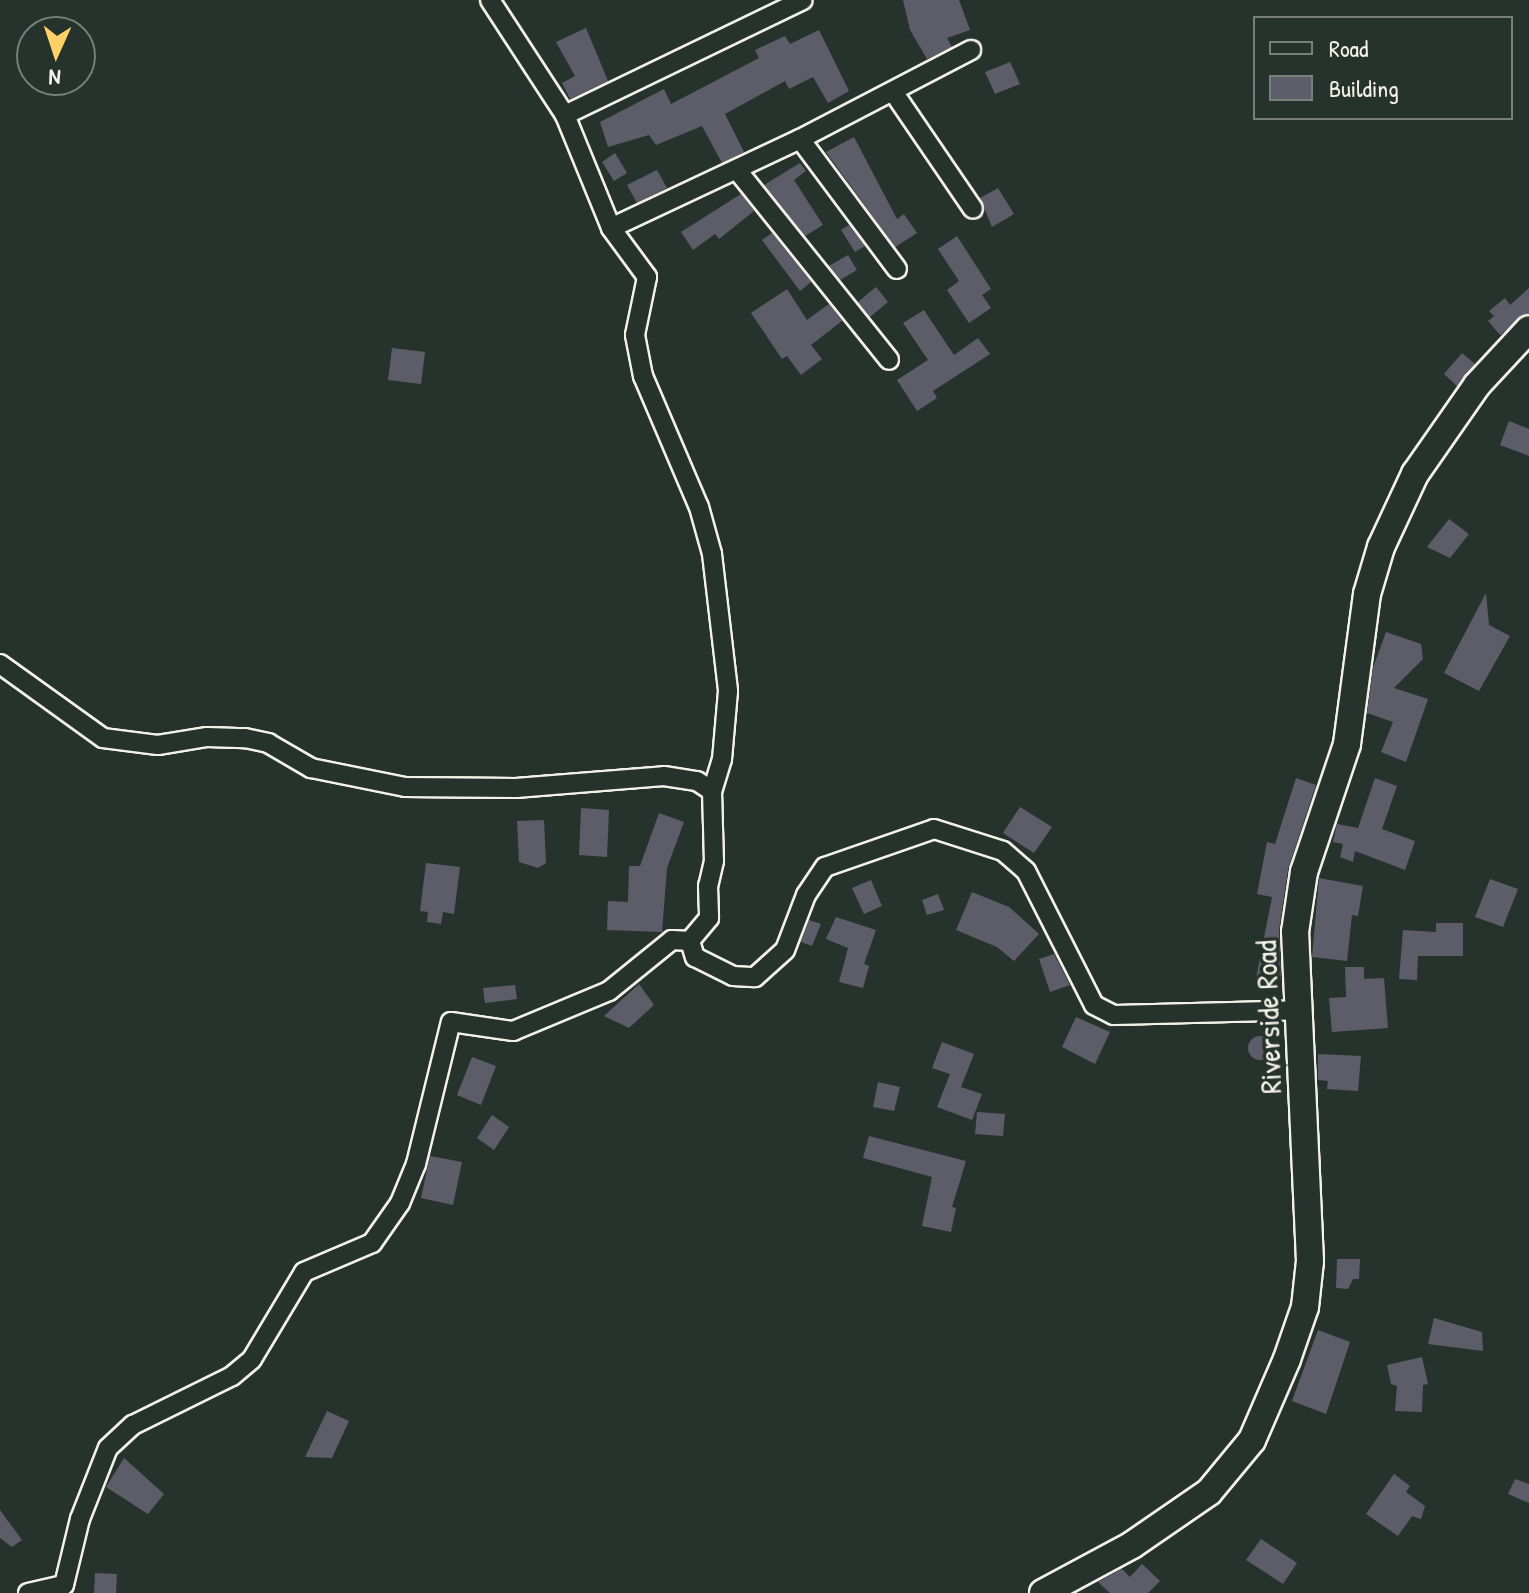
<!DOCTYPE html>
<html>
<head>
<meta charset="utf-8">
<style>
	body { margin:0 }
	#map { position:relative; width:1529px; height:1593px; overflow:hidden; background:#26332d; font-family:"Patrick Hand",sans-serif }
	div>[style] { position:absolute }
	.building>* { inset:0; background:#5d5d6a }
	.round { border-radius:50% }
	.roads { filter:drop-shadow(2px 0 #f4f1e8) drop-shadow(-2px 0 #f4f1e8) drop-shadow(0 2px #f4f1e8) drop-shadow(0 -2px #f4f1e8) }
	.street>* { height:18px; margin:-9px; padding:0 9px; transform-origin:9px; border-radius:9px; background:#26332d }
	.secondary>* { height:26px; margin:-13px; padding:0 13px; transform-origin:13px; border-radius:13px; background:#26332d }
	span { translate:-50% -50%; white-space:nowrap; text-align:center; line-height:1.15; -webkit-text-stroke:7px #26332d; paint-order:stroke }
	.street-label { font-size:30px; color:#f4f1e8 }
	.legend { position:absolute; left:1253px; top:16px; width:260px; height:104px; box-sizing:border-box; background:#26332d; border:2px solid #787f78; margin:0; padding:10px 14px; list-style:none; font-size:24px; color:#f4f1e8 }
	.legend li { display:flex; align-items:center; gap:16px; height:40px }
	.legend b { width:40px; border:2px solid #787f78 }
	.north { position:absolute; left:16px; top:16px; width:80px; height:80px; box-sizing:border-box; background:#26332d; border:2px solid #787f78; border-radius:50%; rotate:183deg; font-size:22px; font-weight:700; line-height:32px; text-align:center; color:#f4f1e8 }
	.north::after { content:''; display:block; margin:auto; width:28px; height:36px; background:#ffd166; clip-path:polygon(50% 0,100% 100%,50% 72%,0 100%) }
</style>
</head>
<body>
<div id="map">
	<div class="building">
		<i style="clip-path:polygon(903px 0,959px 0,970px 30px,947px 38px,952px 47px,927px 59px,910px 30px)"></i>
		<i style="clip-path:polygon(586px 28px,608px 81px,570px 99px,562px 83px,575px 76px,556px 42px)"></i>
		<i style="clip-path:polygon(819px 30px,849px 91px,828px 103px,813px 77px,789px 89px,785px 81px,725px 114px,744px 152px,722px 163px,702px 126px,656px 145px,649px 135px,608px 147px,600px 122px,664px 89px,671px 104px,759px 58px,755px 50px,785px 36px,790px 44px)"></i>
		<i style="clip-path:polygon(1010px 62px,1020px 84px,995px 94px,985px 72px)"></i>
		<i style="clip-path:polygon(854px 137px,897px 219px,904px 214px,917px 233px,895px 247px,826px 152px)"></i>
		<i style="clip-path:polygon(615px 153px,627px 173px,614px 181px,602px 162px)"></i>
		<i style="clip-path:polygon(800px 163px,806px 171px,794px 180px,823px 225px,805px 236px,764px 185px)"></i>
		<i style="clip-path:polygon(657px 170px,667px 188px,637px 203px,627px 185px)"></i>
		<i style="clip-path:polygon(998px 188px,1014px 214px,992px 227px,980px 198px)"></i>
		<i style="clip-path:polygon(741px 194px,754px 211px,719px 239px,715px 234px,693px 250px,681px 232px)"></i>
		<i style="clip-path:polygon(849px 225px,865px 246px,855px 252px,841px 230px)"></i>
		<i style="clip-path:polygon(772px 233px,811px 282px,800px 291px,762px 240px)"></i>
		<i style="clip-path:polygon(957px 236px,991px 289px,982px 295px,991px 308px,969px 323px,947px 290px,959px 281px,938px 249px)"></i>
		<i style="clip-path:polygon(848px 255px,857px 270px,840px 280px,829px 266px)"></i>
		<i style="clip-path:polygon(876px 287px,888px 302px,870px 317px,858px 302px)"></i>
		<i style="clip-path:polygon(1529px 288px,1529px 313px,1500px 335px,1488px 321px,1494px 316px,1489px 311px,1505px 298px,1510px 305px)"></i>
		<i style="clip-path:polygon(787px 289px,807px 320px,829px 304px,842px 321px,811px 345px,822px 359px,801px 375px,787px 356px,782px 359px,751px 313px)"></i>
		<i style="clip-path:polygon(924px 310px,954px 355px,978px 338px,990px 354px,933px 391px,937px 398px,917px 411px,897px 380px,928px 360px,903px 323px)"></i>
		<i style="clip-path:polygon(392px 348px,425px 352px,421px 384px,388px 380px)"></i>
		<i style="clip-path:polygon(1462px 353px,1475px 364px,1457px 386px,1444px 374px)"></i>
		<i style="clip-path:polygon(1509px 421px,1529px 429px,1529px 456px,1500px 445px)"></i>
		<i style="clip-path:polygon(1449px 519px,1469px 534px,1450px 558px,1427px 547px)"></i>
		<i style="clip-path:polygon(1486px 593px,1489px 625px,1510px 636px,1479px 691px,1444px 673px)"></i>
		<i style="clip-path:polygon(1386px 632px,1421px 644px,1423px 659px,1394px 688px,1428px 699px,1406px 762px,1381px 752px,1393px 722px,1367px 713px,1373px 668px)"></i>
		<i style="clip-path:polygon(1296px 778px,1316px 785px,1288px 869px,1279px 930px,1281px 980px,1256px 978px,1272px 897px,1257px 894px,1267px 842px,1275px 844px)"></i>
		<i style="clip-path:polygon(1375px 778px,1397px 786px,1382px 829px,1415px 841px,1405px 870px,1355px 851px,1353px 862px,1340px 857px,1343px 844px,1333px 842px,1337px 824px,1358px 828px)"></i>
		<i style="clip-path:polygon(1020px 807px,1052px 827px,1034px 853px,1003px 833px)"></i>
		<i style="clip-path:polygon(581px 808px,609px 810px,607px 857px,579px 855px)"></i>
		<i style="clip-path:polygon(659px 813px,684px 822px,667px 868px,662px 932px,607px 930px,608px 901px,628px 902px,629px 866px,640px 866px)"></i>
		<i style="clip-path:polygon(544px 820px,546px 863px,538px 868px,519px 862px,517px 821px)"></i>
		<i style="clip-path:polygon(426px 863px,460px 867px,454px 914px,443px 912px,441px 924px,427px 922px,428px 912px,420px 911px)"></i>
		<i style="clip-path:polygon(1319px 878px,1363px 886px,1358px 916px,1352px 915px,1347px 961px,1312px 957px)"></i>
		<i style="clip-path:polygon(1490px 879px,1518px 889px,1503px 927px,1475px 917px)"></i>
		<i style="clip-path:polygon(871px 880px,882px 906px,864px 914px,852px 888px)"></i>
		<i style="clip-path:polygon(972px 892px,1009px 907px,1039px 934px,1014px 961px,997px 947px,956px 930px)"></i>
		<i style="clip-path:polygon(938px 894px,944px 910px,927px 915px,922px 900px)"></i>
		<i style="clip-path:polygon(836px 917px,876px 930px,864px 964px,869px 966px,863px 988px,839px 982px,848px 948px,826px 939px)"></i>
		<i style="clip-path:polygon(809px 920px,821px 924px,812px 946px,801px 942px)"></i>
		<i style="clip-path:polygon(1436px 923px,1463px 923px,1463px 956px,1418px 956px,1417px 980px,1399px 979px,1403px 930px,1436px 932px)"></i>
		<i style="clip-path:polygon(1054px 954px,1070px 985px,1050px 992px,1039px 959px)"></i>
		<i style="clip-path:polygon(1345px 967px,1364px 967px,1364px 979px,1384px 978px,1388px 1028px,1332px 1032px,1329px 998px,1346px 997px)"></i>
		<i style="clip-path:polygon(639px 984px,654px 1005px,629px 1028px,604px 1016px)"></i>
		<i style="clip-path:polygon(515px 985px,517px 999px,485px 1003px,483px 988px)"></i>
		<i style="clip-path:polygon(1076px 1017px,1110px 1032px,1095px 1064px,1062px 1047px)"></i>
		<i class="round" style="left:1248px;top:1036px;width:24px;height:24px"></i>
		<i style="clip-path:polygon(942px 1042px,974px 1054px,961px 1087px,982px 1094px,972px 1120px,937px 1107px,950px 1074px,932px 1068px)"></i>
		<i style="clip-path:polygon(1318px 1054px,1361px 1056px,1358px 1091px,1327px 1089px,1328px 1081px,1318px 1080px)"></i>
		<i style="clip-path:polygon(472px 1057px,496px 1066px,481px 1105px,457px 1095px)"></i>
		<i style="clip-path:polygon(878px 1082px,900px 1087px,894px 1111px,873px 1107px)"></i>
		<i style="clip-path:polygon(977px 1112px,1005px 1114px,1003px 1136px,975px 1134px)"></i>
		<i style="clip-path:polygon(492px 1115px,509px 1127px,494px 1150px,477px 1138px)"></i>
		<i style="clip-path:polygon(869px 1136px,966px 1161px,952px 1207px,956px 1208px,951px 1232px,922px 1226px,932px 1177px,863px 1158px)"></i>
		<i style="clip-path:polygon(430px 1156px,462px 1162px,453px 1205px,421px 1198px)"></i>
		<i style="clip-path:polygon(1337px 1259px,1360px 1259px,1359px 1279px,1353px 1279px,1348px 1289px,1336px 1288px)"></i>
		<i style="clip-path:polygon(1434px 1318px,1482px 1332px,1483px 1351px,1428px 1344px)"></i>
		<i style="clip-path:polygon(1318px 1330px,1350px 1342px,1326px 1414px,1292px 1401px)"></i>
		<i style="clip-path:polygon(1422px 1357px,1428px 1384px,1423px 1385px,1422px 1412px,1395px 1411px,1397px 1386px,1391px 1384px,1387px 1365px)"></i>
		<i style="clip-path:polygon(327px 1411px,349px 1421px,332px 1458px,305px 1457px)"></i>
		<i style="clip-path:polygon(124px 1458px,164px 1494px,148px 1514px,106px 1487px)"></i>
		<i style="clip-path:polygon(1394px 1474px,1410px 1486px,1406px 1492px,1425px 1506px,1421px 1519px,1412px 1516px,1398px 1536px,1366px 1514px)"></i>
		<i style="clip-path:polygon(1515px 1479px,1529px 1484px,1529px 1503px,1508px 1494px)"></i>
		<i style="clip-path:polygon(0 1510px,22px 1540px,12px 1547px,0 1538px)"></i>
		<i style="clip-path:polygon(1261px 1539px,1297px 1563px,1283px 1584px,1246px 1560px)"></i>
		<i style="clip-path:polygon(1142px 1564px,1160px 1581px,1148px 1593px,1110px 1593px,1098px 1582px,1122px 1569px,1130px 1577px)"></i>
		<i style="clip-path:polygon(95px 1573px,117px 1574px,116px 1593px,94px 1593px)"></i>
	</div>
	<div class="roads">
		<div class="street">
			<i style="left:490px;top:0;width:137px;rotate:56.9deg"></i>
			<i style="left:565px;top:115px;width:122px;rotate:67.8deg"></i>
			<i style="left:611px;top:228px;width:61px;rotate:53.7deg"></i>
			<i style="left:647px;top:277px;width:59px;rotate:101.7deg"></i>
			<i style="left:635px;top:335px;width:42px;rotate:79deg"></i>
			<i style="left:643px;top:376px;width:142px;rotate:66.9deg"></i>
			<i style="left:699px;top:507px;width:49px;rotate:74.5deg"></i>
			<i style="left:712px;top:554px;width:138px;rotate:83.3deg"></i>
			<i style="left:728px;top:691px;width:68px;rotate:95deg"></i>
			<i style="left:722px;top:759px;width:34px;rotate:107deg"></i>
			<i style="left:894px;top:93px;width:140px;rotate:55.7deg"></i>
			<i style="left:565px;top:115px;width:264px;rotate:-25.8deg"></i>
			<i style="left:800px;top:139px;width:162px;rotate:53.3deg"></i>
			<i style="left:737px;top:170px;width:243px;rotate:51.3deg"></i>
			<i style="left:611px;top:228px;width:209px;rotate:-25.2deg"></i>
			<i style="left:800px;top:139px;width:193px;rotate:-27.5deg"></i>
			<i style="left:0;top:664px;width:127px;rotate:35.7deg"></i>
			<i style="left:103px;top:738px;width:55px;rotate:7.3deg"></i>
			<i style="left:158px;top:745px;width:50px;rotate:-9.3deg"></i>
			<i style="left:207px;top:737px;width:38px;rotate:2deg"></i>
			<i style="left:245px;top:738px;width:24px;rotate:12deg"></i>
			<i style="left:268px;top:743px;width:50px;rotate:30.2deg"></i>
			<i style="left:311px;top:768px;width:96px;rotate:11.4deg"></i>
			<i style="left:405px;top:787px;width:111px;rotate:0.5deg"></i>
			<i style="left:516px;top:788px;width:148px;rotate:-4.6deg"></i>
			<i style="left:664px;top:776px;width:33px;rotate:9deg"></i>
			<i style="left:697px;top:781px;width:18px;rotate:34deg"></i>
			<i style="left:712px;top:791px;width:70px;rotate:88.4deg"></i>
			<i style="left:714px;top:861px;width:26px;rotate:103deg"></i>
			<i style="left:708px;top:886px;width:32px;rotate:88deg"></i>
			<i style="left:709px;top:918px;width:30px;rotate:130deg"></i>
			<i style="left:690px;top:941px;width:17px;rotate:73deg"></i>
			<i style="left:695px;top:957px;width:42px;rotate:26.6deg"></i>
			<i style="left:733px;top:976px;width:22px;rotate:3deg"></i>
			<i style="left:755px;top:977px;width:40px;rotate:-42deg"></i>
			<i style="left:785px;top:950px;width:59px;rotate:-69.1deg"></i>
			<i style="left:806px;top:895px;width:34px;rotate:-56deg"></i>
			<i style="left:825px;top:867px;width:115px;rotate:-19.2deg"></i>
			<i style="left:934px;top:829px;width:72px;rotate:17.7deg"></i>
			<i style="left:1003px;top:851px;width:30px;rotate:41deg"></i>
			<i style="left:1026px;top:871px;width:150px;rotate:63.1deg"></i>
			<i style="left:1094px;top:1005px;width:22px;rotate:27deg"></i>
			<i style="left:1114px;top:1015px;width:186px;rotate:-1.5deg"></i>
			<i style="left:28px;top:1593px;width:37px;rotate:-13deg"></i>
			<i style="left:64px;top:1585px;width:68px;rotate:-76.4deg"></i>
			<i style="left:80px;top:1519px;width:76px;rotate:-68.5deg"></i>
			<i style="left:108px;top:1448px;width:34px;rotate:-43deg"></i>
			<i style="left:133px;top:1425px;width:110px;rotate:-26.3deg"></i>
			<i style="left:232px;top:1376px;width:26px;rotate:-40deg"></i>
			<i style="left:252px;top:1359px;width:101px;rotate:-59.1deg"></i>
			<i style="left:304px;top:1272px;width:74px;rotate:-23.1deg"></i>
			<i style="left:372px;top:1243px;width:49px;rotate:-55deg"></i>
			<i style="left:400px;top:1203px;width:42px;rotate:-67.7deg"></i>
			<i style="left:416px;top:1164px;width:146px;rotate:-76.2deg"></i>
			<i style="left:451px;top:1022px;width:63px;rotate:8.3deg"></i>
			<i style="left:513px;top:1031px;width:104px;rotate:-22.6deg"></i>
			<i style="left:609px;top:991px;width:81px;rotate:-39deg"></i>
			<i style="left:672px;top:940px;width:18px;rotate:3deg"></i>
		</div>
		<div class="secondary">
			<i style="left:1043px;top:1593px;width:101px;rotate:-28.3deg"></i>
			<i style="left:1132px;top:1545px;width:93px;rotate:-34.5deg"></i>
			<i style="left:1209px;top:1492px;width:67px;rotate:-50.4deg"></i>
			<i style="left:1252px;top:1440px;width:88px;rotate:-66.6deg"></i>
			<i style="left:1287px;top:1359px;width:55px;rotate:-70.9deg"></i>
			<i style="left:1305px;top:1307px;width:46px;rotate:-83.8deg"></i>
			<i style="left:1310px;top:1261px;width:329px;rotate:-92.6deg"></i>
			<i style="left:1295px;top:932px;width:61px;rotate:-81.5deg"></i>
			<i style="left:1304px;top:872px;width:135px;rotate:-71.4deg"></i>
			<i style="left:1347px;top:744px;width:151px;rotate:-82.4deg"></i>
			<i style="left:1367px;top:594px;width:49px;rotate:-73.4deg"></i>
			<i style="left:1381px;top:547px;width:81px;rotate:-65deg"></i>
			<i style="left:1415px;top:474px;width:108px;rotate:-55.1deg"></i>
			<i style="left:1477px;top:385px;width:76px;rotate:-47.1deg"></i>
		</div>
	</div>
	<div class="street-label">
		<span style="left:1268px;top:1017px;rotate:-92deg">Riverside Road</span>
	</div>
	<ul class="legend">
	<li><b style="height:10px;background:#26332d"></b>Road</li>
	<li><b style="height:22px;background:#5d5d6a"></b>Building</li>
	</ul>
	<div class="north">N</div>
</div>
</body>
</html>
